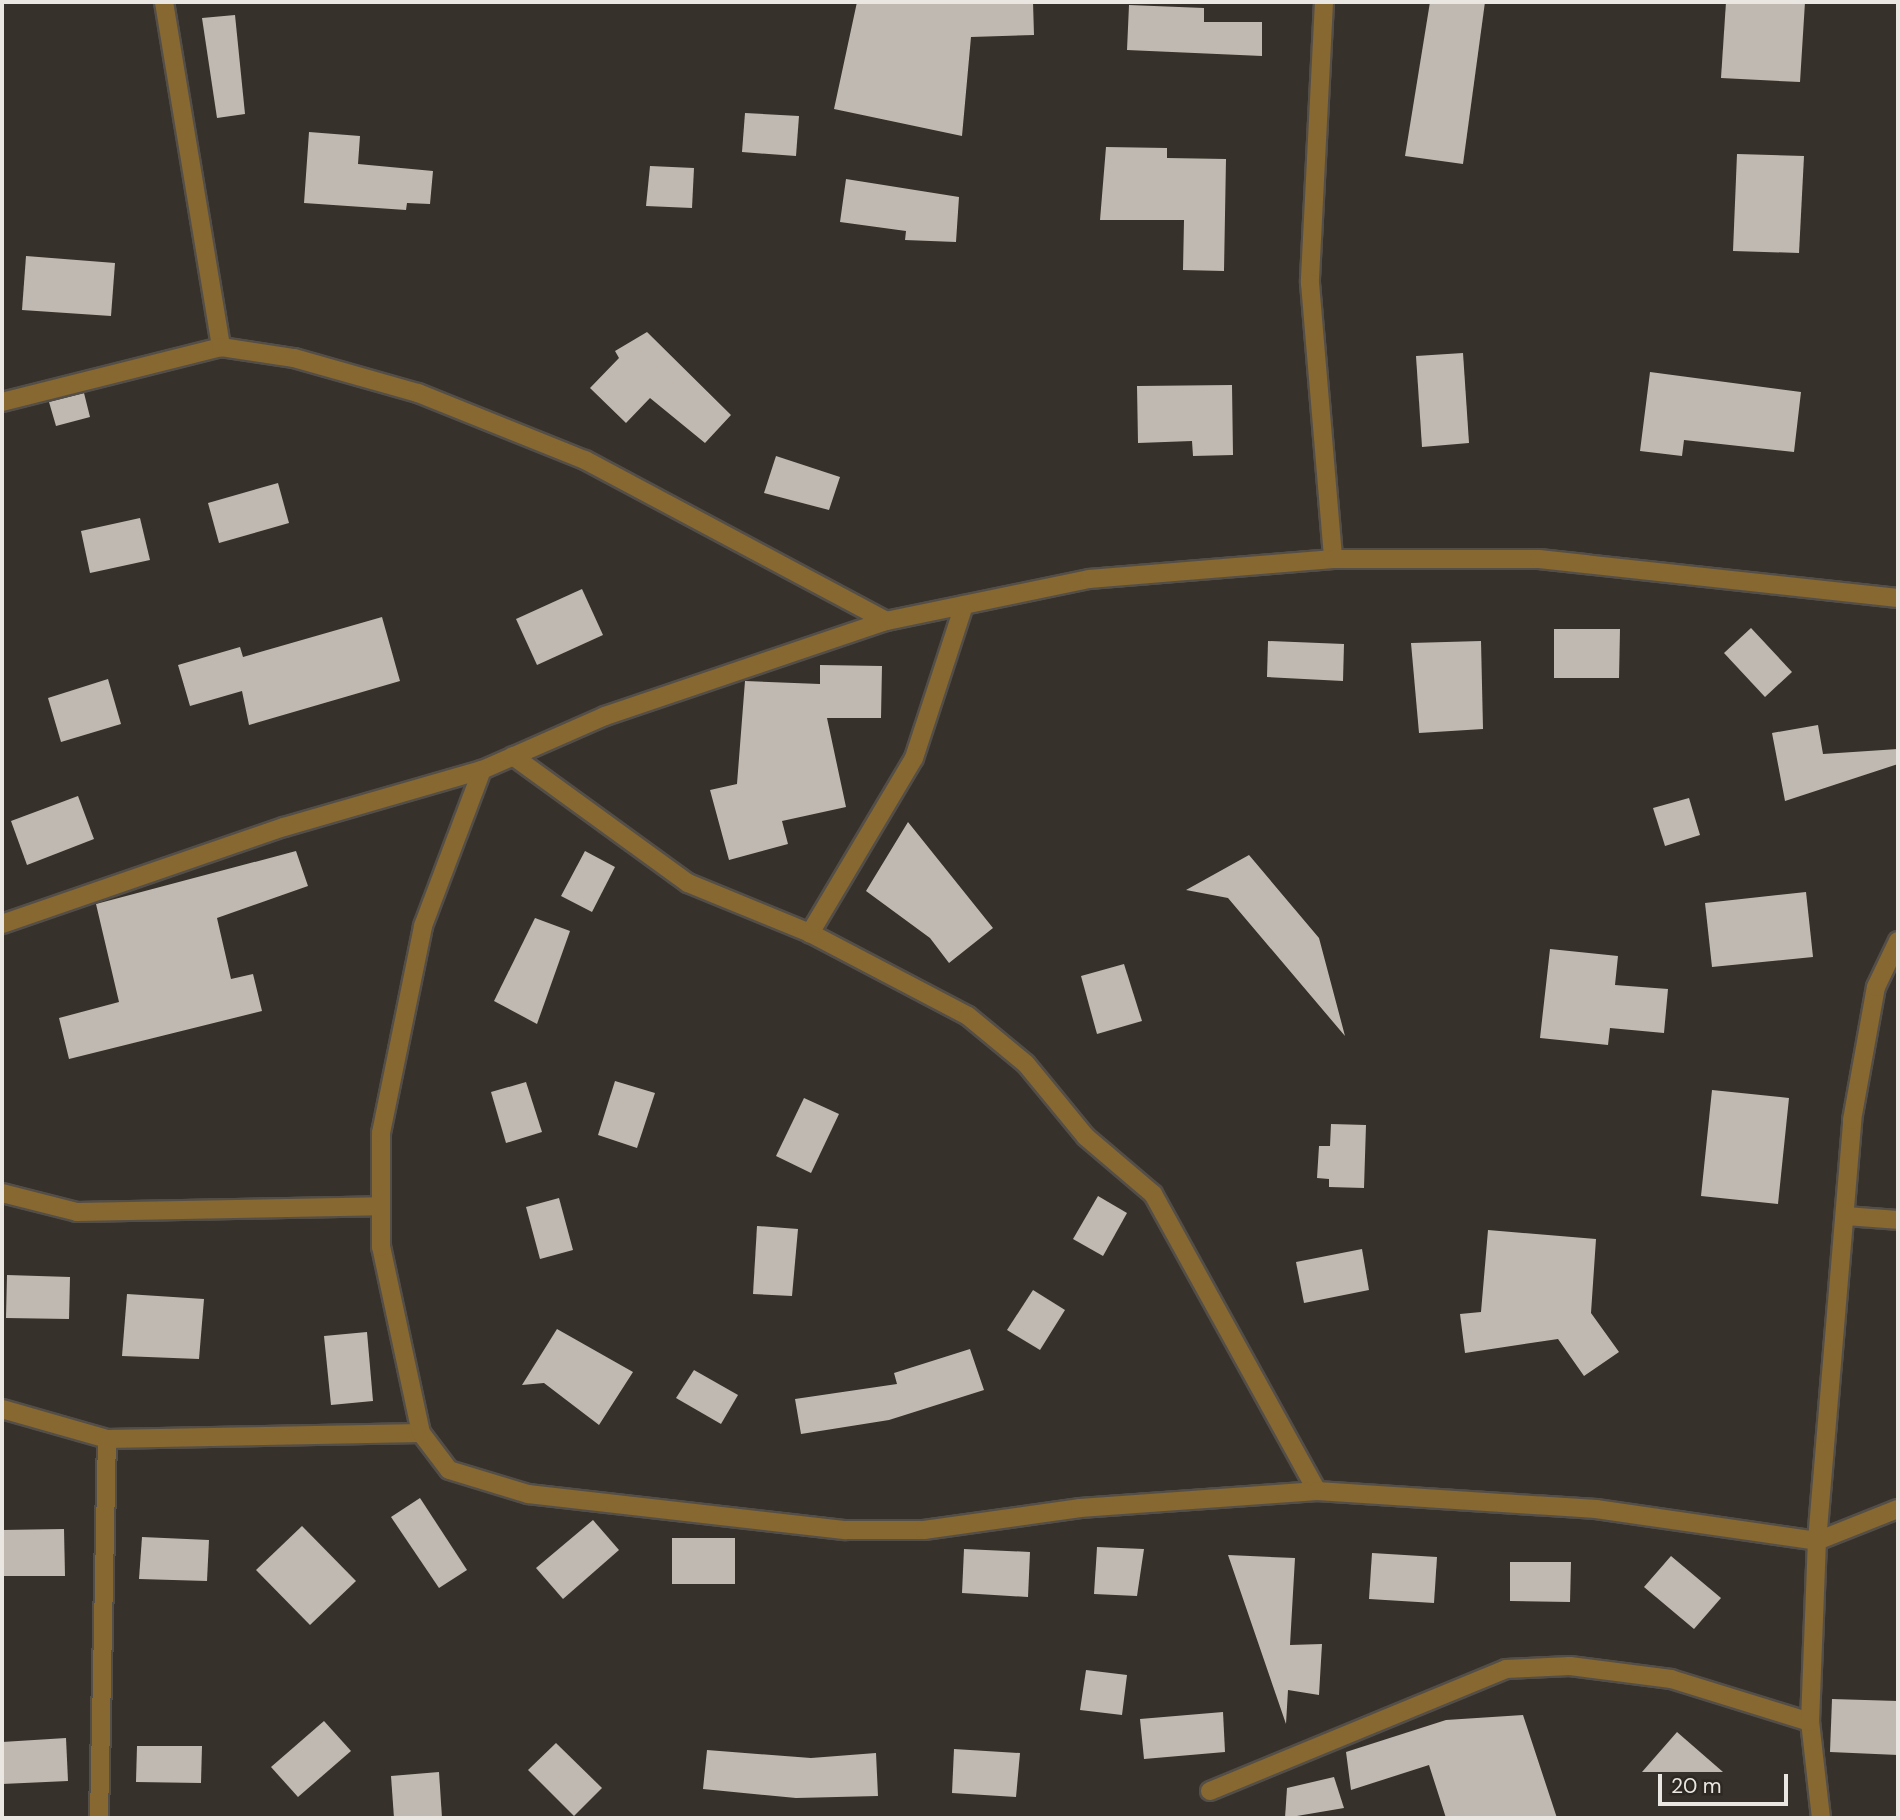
<!DOCTYPE html>
<html>
<head>
<meta charset="utf-8">
<style>
	body { margin:0 }
	#map { position:relative; width:1900px; height:1820px; overflow:hidden; background:#37312b; font-family:"DM Sans",sans-serif }
	div>[style] { position:absolute }
	.building>* { inset:0; background:#bfb9b1 }
	.roads { filter:drop-shadow(2px 0 #544e48) drop-shadow(-2px 0 #544e48) drop-shadow(0 2px #544e48) drop-shadow(0 -2px #544e48) }
	.minor>* { height:18px; margin:-9px; padding:0 9px; transform-origin:9px; border-radius:9px; background:#876830 }
	span { translate:-50% -50%; white-space:nowrap; text-align:center; line-height:1.15; -webkit-text-stroke:7px #2d2821; paint-order:stroke }
	.frame { position:absolute; inset:0; border:4px solid #eae7e3; pointer-events:none }
	.scale { position:absolute; left:1658px; top:1774px; width:130px; height:32px; box-sizing:border-box; border:4px solid #eae7e3; border-top:0; padding-left:9px; font-size:21px; line-height:24px; white-space:nowrap; color:#eae7e3; -webkit-text-stroke:5px #2d2821; paint-order:stroke }
</style>
</head>
<body>
<div id="map">
	<div class="building">
		<i style="clip-path:polygon(857px 2px,1033px 2px,1034px 35px,971px 37px,962px 136px,834px 109px)"></i>
		<i style="clip-path:polygon(1430px 2px,1485px 2px,1463px 164px,1405px 156px)"></i>
		<i style="clip-path:polygon(1726px 2px,1805px 2px,1800px 82px,1721px 78px)"></i>
		<i style="clip-path:polygon(1129px 5px,1204px 8px,1204px 22px,1262px 22px,1262px 56px,1127px 50px)"></i>
		<i style="clip-path:polygon(235px 15px,245px 114px,217px 118px,202px 18px)"></i>
		<i style="clip-path:polygon(745px 113px,799px 116px,796px 156px,742px 152px)"></i>
		<i style="clip-path:polygon(309px 132px,360px 136px,358px 164px,433px 171px,430px 204px,407px 203px,406px 210px,304px 203px)"></i>
		<i style="clip-path:polygon(1106px 147px,1167px 148px,1167px 158px,1226px 159px,1224px 271px,1183px 270px,1184px 220px,1100px 220px)"></i>
		<i style="clip-path:polygon(1737px 154px,1804px 156px,1799px 253px,1733px 251px)"></i>
		<i style="clip-path:polygon(650px 166px,694px 168px,692px 208px,646px 206px)"></i>
		<i style="clip-path:polygon(846px 179px,959px 197px,956px 242px,905px 240px,906px 231px,840px 222px)"></i>
		<i style="clip-path:polygon(26px 256px,115px 263px,111px 316px,22px 310px)"></i>
		<i style="clip-path:polygon(647px 332px,731px 415px,705px 443px,650px 398px,626px 423px,590px 388px,619px 358px,615px 351px)"></i>
		<i style="clip-path:polygon(1463px 353px,1469px 443px,1422px 447px,1416px 356px)"></i>
		<i style="clip-path:polygon(1650px 372px,1801px 392px,1794px 452px,1684px 440px,1682px 456px,1640px 451px)"></i>
		<i style="clip-path:polygon(1232px 385px,1233px 455px,1193px 456px,1192px 441px,1138px 443px,1137px 386px)"></i>
		<i style="clip-path:polygon(84px 393px,90px 417px,56px 426px,49px 402px)"></i>
		<i style="clip-path:polygon(776px 456px,840px 477px,829px 510px,764px 493px)"></i>
		<i style="clip-path:polygon(278px 483px,289px 523px,219px 543px,208px 503px)"></i>
		<i style="clip-path:polygon(140px 518px,150px 560px,90px 573px,81px 531px)"></i>
		<i style="clip-path:polygon(582px 589px,603px 635px,537px 665px,516px 619px)"></i>
		<i style="clip-path:polygon(382px 617px,400px 681px,249px 725px,242px 691px,190px 706px,178px 665px,240px 647px,243px 657px)"></i>
		<i style="clip-path:polygon(1751px 628px,1792px 672px,1765px 697px,1724px 653px)"></i>
		<i style="clip-path:polygon(1554px 629px,1620px 629px,1619px 678px,1554px 678px)"></i>
		<i style="clip-path:polygon(1268px 641px,1344px 644px,1343px 681px,1267px 677px)"></i>
		<i style="clip-path:polygon(1481px 641px,1483px 729px,1419px 733px,1411px 643px)"></i>
		<i style="clip-path:polygon(820px 665px,882px 666px,881px 718px,827px 718px,846px 807px,782px 821px,788px 844px,729px 860px,710px 790px,737px 784px,745px 681px,820px 684px)"></i>
		<i style="clip-path:polygon(108px 679px,121px 724px,61px 742px,48px 698px)"></i>
		<i style="clip-path:polygon(1818px 725px,1823px 754px,1898px 749px,1898px 764px,1785px 801px,1772px 733px)"></i>
		<i style="clip-path:polygon(78px 796px,94px 839px,27px 865px,11px 821px)"></i>
		<i style="clip-path:polygon(1689px 798px,1700px 835px,1665px 846px,1653px 808px)"></i>
		<i style="clip-path:polygon(908px 822px,993px 928px,949px 963px,930px 938px,866px 891px)"></i>
		<i style="clip-path:polygon(296px 851px,308px 886px,217px 918px,231px 979px,253px 974px,262px 1011px,69px 1059px,59px 1018px,119px 1002px,96px 904px)"></i>
		<i style="clip-path:polygon(585px 851px,615px 867px,592px 912px,561px 896px)"></i>
		<i style="clip-path:polygon(1249px 855px,1319px 938px,1345px 1036px,1228px 898px,1186px 890px)"></i>
		<i style="clip-path:polygon(1806px 892px,1813px 957px,1712px 967px,1705px 903px)"></i>
		<i style="clip-path:polygon(535px 918px,570px 931px,537px 1024px,494px 1001px)"></i>
		<i style="clip-path:polygon(1550px 949px,1618px 956px,1615px 985px,1668px 989px,1664px 1033px,1610px 1028px,1608px 1045px,1540px 1038px)"></i>
		<i style="clip-path:polygon(1124px 964px,1142px 1021px,1097px 1034px,1081px 976px)"></i>
		<i style="clip-path:polygon(615px 1081px,655px 1093px,637px 1148px,598px 1135px)"></i>
		<i style="clip-path:polygon(526px 1082px,542px 1132px,506px 1143px,491px 1092px)"></i>
		<i style="clip-path:polygon(1712px 1090px,1789px 1098px,1778px 1204px,1701px 1196px)"></i>
		<i style="clip-path:polygon(804px 1098px,839px 1114px,811px 1173px,776px 1156px)"></i>
		<i style="clip-path:polygon(1331px 1124px,1366px 1125px,1364px 1188px,1329px 1187px,1329px 1179px,1317px 1178px,1319px 1146px,1330px 1146px)"></i>
		<i style="clip-path:polygon(1098px 1196px,1127px 1213px,1103px 1256px,1073px 1239px)"></i>
		<i style="clip-path:polygon(559px 1198px,573px 1250px,540px 1259px,526px 1207px)"></i>
		<i style="clip-path:polygon(757px 1226px,798px 1229px,792px 1296px,753px 1294px)"></i>
		<i style="clip-path:polygon(1488px 1230px,1596px 1239px,1591px 1313px,1619px 1352px,1584px 1376px,1558px 1339px,1465px 1353px,1460px 1314px,1481px 1312px)"></i>
		<i style="clip-path:polygon(1362px 1249px,1369px 1290px,1304px 1303px,1296px 1262px)"></i>
		<i style="clip-path:polygon(7px 1275px,70px 1277px,69px 1319px,6px 1318px)"></i>
		<i style="clip-path:polygon(1033px 1290px,1065px 1310px,1040px 1350px,1007px 1330px)"></i>
		<i style="clip-path:polygon(127px 1294px,204px 1299px,199px 1359px,122px 1356px)"></i>
		<i style="clip-path:polygon(557px 1329px,633px 1372px,599px 1425px,544px 1383px,522px 1385px)"></i>
		<i style="clip-path:polygon(367px 1332px,373px 1401px,331px 1405px,324px 1336px)"></i>
		<i style="clip-path:polygon(970px 1349px,984px 1390px,889px 1420px,801px 1434px,795px 1399px,897px 1384px,894px 1373px)"></i>
		<i style="clip-path:polygon(694px 1370px,738px 1395px,721px 1424px,676px 1398px)"></i>
		<i style="clip-path:polygon(420px 1498px,467px 1570px,439px 1588px,391px 1517px)"></i>
		<i style="clip-path:polygon(593px 1520px,619px 1550px,563px 1599px,536px 1568px)"></i>
		<i style="clip-path:polygon(302px 1526px,356px 1581px,310px 1625px,256px 1570px)"></i>
		<i style="clip-path:polygon(64px 1529px,65px 1576px,2px 1576px,2px 1530px)"></i>
		<i style="clip-path:polygon(142px 1537px,209px 1540px,207px 1581px,139px 1579px)"></i>
		<i style="clip-path:polygon(672px 1538px,735px 1538px,735px 1584px,672px 1584px)"></i>
		<i style="clip-path:polygon(1097px 1547px,1144px 1549px,1137px 1596px,1094px 1594px)"></i>
		<i style="clip-path:polygon(964px 1549px,1030px 1552px,1028px 1597px,962px 1593px)"></i>
		<i style="clip-path:polygon(1372px 1553px,1437px 1557px,1434px 1603px,1369px 1599px)"></i>
		<i style="clip-path:polygon(1228px 1555px,1295px 1558px,1290px 1645px,1322px 1644px,1319px 1695px,1288px 1690px,1286px 1724px)"></i>
		<i style="clip-path:polygon(1671px 1556px,1721px 1598px,1694px 1629px,1644px 1587px)"></i>
		<i style="clip-path:polygon(1510px 1562px,1571px 1562px,1570px 1602px,1510px 1601px)"></i>
		<i style="clip-path:polygon(1086px 1670px,1127px 1675px,1122px 1715px,1080px 1710px)"></i>
		<i style="clip-path:polygon(1832px 1699px,1898px 1701px,1898px 1755px,1830px 1752px)"></i>
		<i style="clip-path:polygon(1223px 1712px,1225px 1752px,1144px 1759px,1140px 1719px)"></i>
		<i style="clip-path:polygon(1523px 1715px,1557px 1818px,1446px 1818px,1429px 1765px,1351px 1790px,1346px 1752px,1446px 1720px)"></i>
		<i style="clip-path:polygon(324px 1721px,351px 1751px,298px 1797px,271px 1767px)"></i>
		<i style="clip-path:polygon(1677px 1732px,1723px 1772px,1642px 1772px)"></i>
		<i style="clip-path:polygon(66px 1738px,68px 1781px,2px 1784px,2px 1742px)"></i>
		<i style="clip-path:polygon(556px 1743px,602px 1788px,574px 1816px,528px 1770px)"></i>
		<i style="clip-path:polygon(137px 1746px,202px 1746px,201px 1783px,136px 1782px)"></i>
		<i style="clip-path:polygon(954px 1749px,1020px 1753px,1016px 1797px,952px 1793px)"></i>
		<i style="clip-path:polygon(707px 1750px,811px 1758px,876px 1753px,878px 1796px,796px 1798px,703px 1789px)"></i>
		<i style="clip-path:polygon(439px 1772px,442px 1818px,394px 1818px,391px 1776px)"></i>
		<i style="clip-path:polygon(1334px 1777px,1344px 1808px,1285px 1818px,1287px 1788px)"></i>
	</div>
	<div class="roads">
		<div class="minor">
			<i style="left:164px;top:2px;width:350px;rotate:80.6deg"></i>
			<i style="left:1324px;top:2px;width:281px;rotate:92.9deg"></i>
			<i style="left:1310px;top:283px;width:277px;rotate:85.2deg"></i>
			<i style="left:2px;top:402px;width:226px;rotate:-14.1deg"></i>
			<i style="left:221px;top:347px;width:74px;rotate:8.6deg"></i>
			<i style="left:294px;top:358px;width:129px;rotate:15.8deg"></i>
			<i style="left:418px;top:393px;width:180px;rotate:21.9deg"></i>
			<i style="left:585px;top:460px;width:341px;rotate:28.1deg"></i>
			<i style="left:964px;top:605px;width:161px;rotate:108.1deg"></i>
			<i style="left:914px;top:758px;width:204px;rotate:120.7deg"></i>
			<i style="left:810px;top:933px;width:178px;rotate:27.7deg"></i>
			<i style="left:968px;top:1016px;width:75px;rotate:39.6deg"></i>
			<i style="left:1026px;top:1064px;width:94px;rotate:50.6deg"></i>
			<i style="left:1086px;top:1137px;width:88px;rotate:40.4deg"></i>
			<i style="left:1153px;top:1194px;width:339px;rotate:61.1deg"></i>
			<i style="left:513px;top:756px;width:216px;rotate:36deg"></i>
			<i style="left:688px;top:883px;width:132px;rotate:22.3deg"></i>
			<i style="left:2px;top:924px;width:298px;rotate:-19deg"></i>
			<i style="left:284px;top:827px;width:206px;rotate:-16.1deg"></i>
			<i style="left:482px;top:770px;width:134px;rotate:-23.7deg"></i>
			<i style="left:605px;top:716px;width:297px;rotate:-18.7deg"></i>
			<i style="left:886px;top:621px;width:207px;rotate:-11.7deg"></i>
			<i style="left:1089px;top:579px;width:245px;rotate:-4.7deg"></i>
			<i style="left:1333px;top:559px;width:206px"></i>
			<i style="left:1539px;top:559px;width:361px;rotate:6.2deg"></i>
			<i style="left:2px;top:1193px;width:77px;rotate:14.2deg"></i>
			<i style="left:77px;top:1212px;width:303px;rotate:-1.1deg"></i>
			<i style="left:1845px;top:1216px;width:53px;rotate:4.3deg"></i>
			<i style="left:2px;top:1409px;width:109px;rotate:15.9deg"></i>
			<i style="left:107px;top:1439px;width:314px;rotate:-1.1deg"></i>
			<i style="left:421px;top:1433px;width:46px;rotate:52.9deg"></i>
			<i style="left:449px;top:1470px;width:83px;rotate:16.9deg"></i>
			<i style="left:528px;top:1494px;width:320px;rotate:6.5deg"></i>
			<i style="left:846px;top:1530px;width:78px"></i>
			<i style="left:924px;top:1530px;width:158px;rotate:-8deg"></i>
			<i style="left:1080px;top:1508px;width:238px;rotate:-4.1deg"></i>
			<i style="left:1317px;top:1491px;width:280px;rotate:3.7deg"></i>
			<i style="left:1596px;top:1509px;width:223px;rotate:8.2deg"></i>
			<i style="left:1817px;top:1541px;width:87px;rotate:-21.6deg"></i>
			<i style="left:421px;top:1433px;width:190px;rotate:-102.1deg"></i>
			<i style="left:381px;top:1247px;width:114px;rotate:-90deg"></i>
			<i style="left:381px;top:1133px;width:211px;rotate:-78.5deg"></i>
			<i style="left:423px;top:926px;width:167px;rotate:-69.3deg"></i>
			<i style="left:1210px;top:1791px;width:320px;rotate:-22.4deg"></i>
			<i style="left:1506px;top:1669px;width:64px;rotate:-2.7deg"></i>
			<i style="left:1570px;top:1666px;width:102px;rotate:7.3deg"></i>
			<i style="left:1671px;top:1679px;width:145px;rotate:17.2deg"></i>
			<i style="left:99px;top:1818px;width:379px;rotate:-88.8deg"></i>
			<i style="left:1821px;top:1818px;width:97px;rotate:-96.5deg"></i>
			<i style="left:1810px;top:1722px;width:181px;rotate:-87.8deg"></i>
			<i style="left:1817px;top:1541px;width:422px;rotate:-85.2deg"></i>
			<i style="left:1852px;top:1120px;width:135px;rotate:-79.8deg"></i>
			<i style="left:1876px;top:987px;width:51px;rotate:-64.4deg"></i>
		</div>
	</div>
	<div class="frame"></div>
	<div class="scale">20 m</div>
</div>
</body>
</html>
